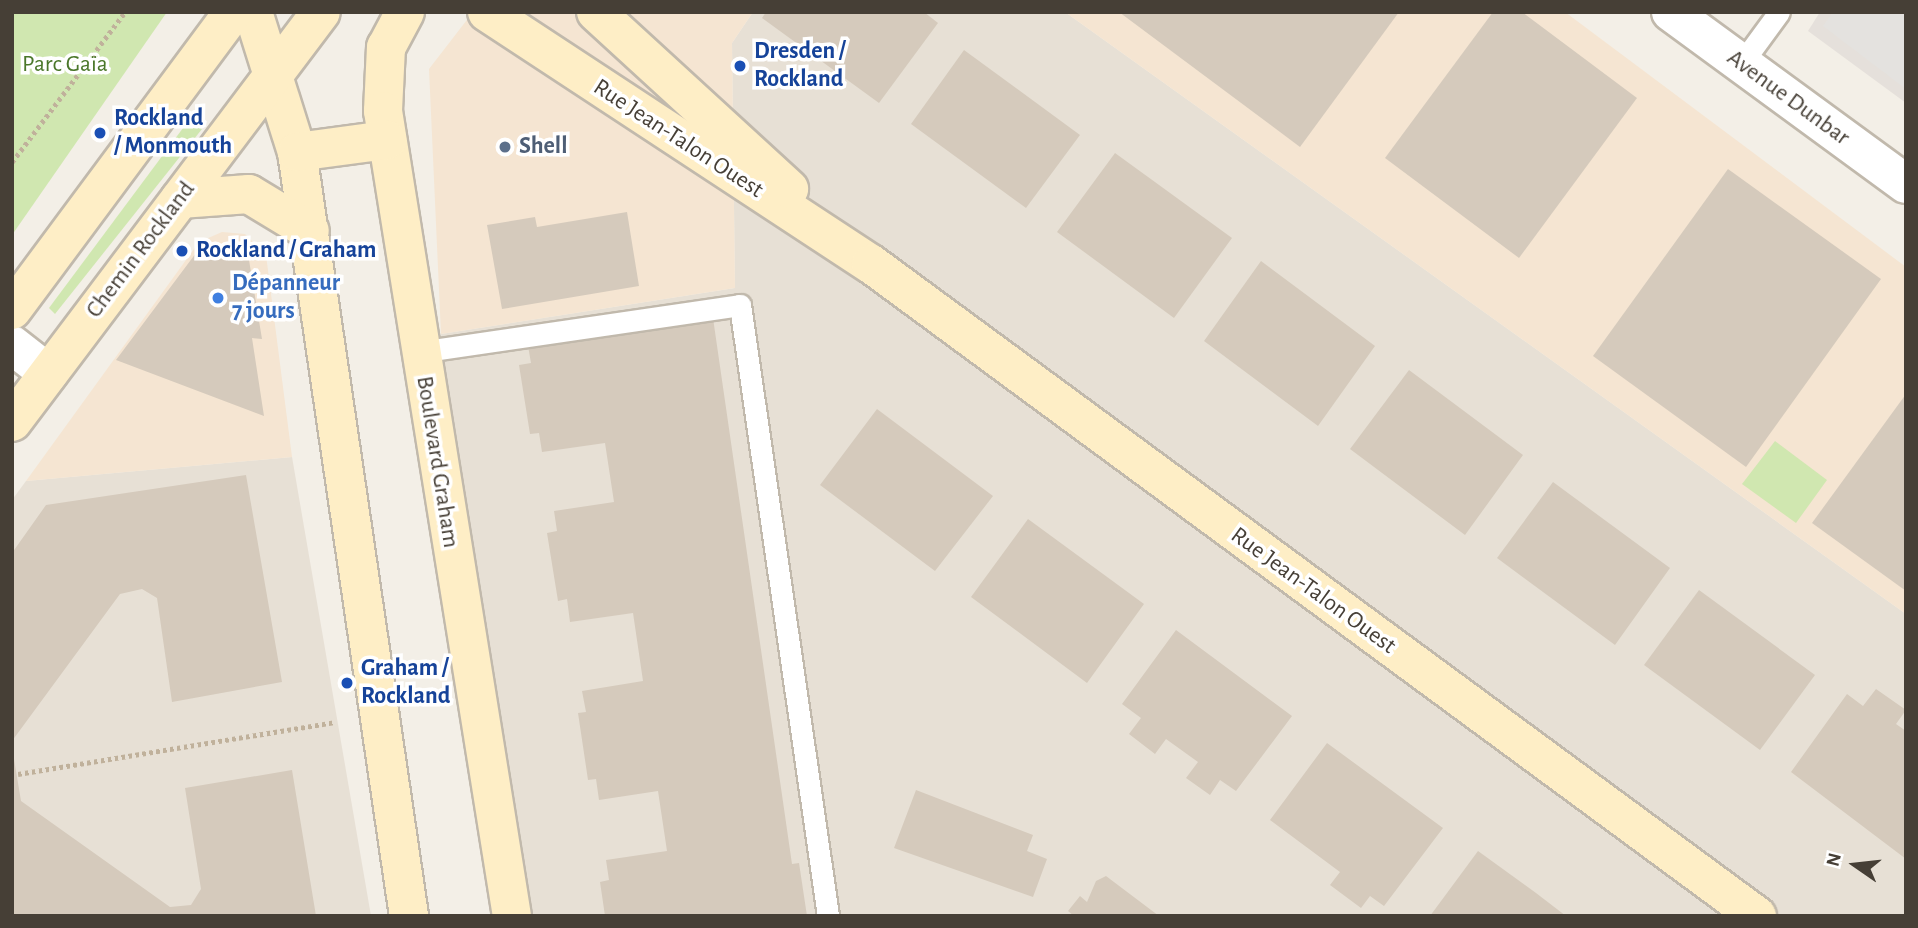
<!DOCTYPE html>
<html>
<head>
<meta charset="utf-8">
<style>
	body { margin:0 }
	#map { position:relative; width:1918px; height:928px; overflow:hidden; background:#f3efe7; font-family:"Alegreya Sans",sans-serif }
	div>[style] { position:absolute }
	.residential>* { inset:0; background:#e7e0d5 }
	.commercial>* { inset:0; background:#f5e5d2 }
	.industrial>* { inset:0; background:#e5e0db }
	.green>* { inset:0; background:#d0e7b0 }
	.parking>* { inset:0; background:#e4e2df }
	.building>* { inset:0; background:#d5cabc }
	.path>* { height:4.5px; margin-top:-2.25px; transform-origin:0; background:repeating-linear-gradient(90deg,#c0b19b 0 3.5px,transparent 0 7px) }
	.roads { filter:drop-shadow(2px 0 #c1b9ac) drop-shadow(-2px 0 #c1b9ac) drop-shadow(0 2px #c1b9ac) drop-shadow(0 -2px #c1b9ac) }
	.lane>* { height:21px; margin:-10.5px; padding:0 10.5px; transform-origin:10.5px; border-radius:10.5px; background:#fff }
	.street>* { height:38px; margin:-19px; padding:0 19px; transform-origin:19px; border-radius:19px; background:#fff }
	.secondary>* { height:38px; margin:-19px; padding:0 19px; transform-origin:19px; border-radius:19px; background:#feeec6 }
	.dots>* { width:19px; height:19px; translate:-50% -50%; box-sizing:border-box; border:4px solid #fff; border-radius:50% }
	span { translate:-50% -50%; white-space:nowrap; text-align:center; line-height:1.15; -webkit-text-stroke:7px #fff; paint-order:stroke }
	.transit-label { font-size:24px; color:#164399; font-weight:700 }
	.left { translate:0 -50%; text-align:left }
	.park-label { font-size:24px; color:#4a772a }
	.street-label { font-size:24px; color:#463f36 }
	.service-label { font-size:24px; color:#4e5e75; font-weight:700 }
	.shop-label { font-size:24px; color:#366cbe; font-weight:700 }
	.frame { position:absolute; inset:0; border:14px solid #463f36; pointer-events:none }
	.north { position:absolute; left:1820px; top:830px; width:70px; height:70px; -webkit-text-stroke:5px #fff; paint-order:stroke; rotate:284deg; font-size:19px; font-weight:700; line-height:28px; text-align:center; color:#463f36 }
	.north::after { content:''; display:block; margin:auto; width:24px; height:32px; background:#463f36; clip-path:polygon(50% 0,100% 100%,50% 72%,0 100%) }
</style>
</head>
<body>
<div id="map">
	<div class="residential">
		<i style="clip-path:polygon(753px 12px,1065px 12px,1906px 614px,1906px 916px,518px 916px,441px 334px,735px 288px,732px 43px)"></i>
		<i style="clip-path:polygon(292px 457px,371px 916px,12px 916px,12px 500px,26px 481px)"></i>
	</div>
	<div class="commercial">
		<i style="clip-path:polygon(473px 12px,753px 12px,732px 43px,735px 288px,441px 334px,429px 69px)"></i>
		<i style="clip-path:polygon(1065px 12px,1565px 12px,1906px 267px,1906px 614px)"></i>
		<i style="clip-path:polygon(222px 232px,245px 234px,266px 255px,292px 457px,26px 481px,199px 242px)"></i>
	</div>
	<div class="industrial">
		<i style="clip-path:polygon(1820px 12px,1906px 12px,1906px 103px,1808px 31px)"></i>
	</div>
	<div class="green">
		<i style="clip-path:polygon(12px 12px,167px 12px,12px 235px)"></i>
		<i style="clip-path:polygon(189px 120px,202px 129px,55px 314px,49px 308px)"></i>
		<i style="clip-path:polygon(1775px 441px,1827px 480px,1796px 523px,1742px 484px)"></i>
	</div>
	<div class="parking">
		<i style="clip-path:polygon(1833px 12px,1906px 12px,1906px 89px,1823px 26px)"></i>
	</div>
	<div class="building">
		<i style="clip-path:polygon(766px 12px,924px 12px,938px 23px,879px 103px,762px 18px)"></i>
		<i style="clip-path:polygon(1119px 12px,1399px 12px,1300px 147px)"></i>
		<i style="clip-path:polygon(1493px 12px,1522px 12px,1637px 98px,1519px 258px,1385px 158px)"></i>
		<i style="clip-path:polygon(964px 50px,1080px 135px,1026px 208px,911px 124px)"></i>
		<i style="clip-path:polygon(1115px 153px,1232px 238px,1174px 318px,1057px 232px)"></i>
		<i style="clip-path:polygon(1728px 169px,1881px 279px,1746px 467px,1593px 356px)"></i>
		<i style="clip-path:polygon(627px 212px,639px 286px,502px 309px,487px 225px,535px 217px,537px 227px)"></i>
		<i style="clip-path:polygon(199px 249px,249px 260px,262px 339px,252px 338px,264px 416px,116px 360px)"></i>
		<i style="clip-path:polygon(1261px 261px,1375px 346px,1318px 426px,1204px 341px)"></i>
		<i style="clip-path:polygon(713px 318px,792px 864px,799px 863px,807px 916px,605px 916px,600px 882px,609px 880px,606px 860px,667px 851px,658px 791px,599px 800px,596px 779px,588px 780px,578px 713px,586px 712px,582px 691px,643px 681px,633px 613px,570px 622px,567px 599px,558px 601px,547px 533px,557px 531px,554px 511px,614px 502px,605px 443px,542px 452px,539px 433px,530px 434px,519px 365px,531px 363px,528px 346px)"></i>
		<i style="clip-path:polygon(1409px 370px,1523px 455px,1465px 535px,1350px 449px)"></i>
		<i style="clip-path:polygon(1906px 394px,1906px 591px,1812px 523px)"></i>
		<i style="clip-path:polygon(877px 409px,993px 496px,935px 571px,820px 485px)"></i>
		<i style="clip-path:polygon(246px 475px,282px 682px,172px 702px,157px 598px,142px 589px,120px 594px,12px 741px,12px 553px,46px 505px)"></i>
		<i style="clip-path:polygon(1553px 482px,1670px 568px,1615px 645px,1497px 558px)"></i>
		<i style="clip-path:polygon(1028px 519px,1144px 604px,1087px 683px,971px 597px)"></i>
		<i style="clip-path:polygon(1699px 590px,1815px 675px,1760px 750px,1644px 665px)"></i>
		<i style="clip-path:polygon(1176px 630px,1292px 716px,1236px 791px,1220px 780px,1210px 795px,1186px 778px,1198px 762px,1166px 739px,1155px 754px,1129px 734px,1141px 718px,1122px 704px)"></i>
		<i style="clip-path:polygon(1876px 689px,1906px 710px,1896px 724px,1906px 731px,1906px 859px,1791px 772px,1847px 694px,1863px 706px)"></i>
		<i style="clip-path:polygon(1327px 743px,1443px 828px,1384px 906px,1370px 896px,1361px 908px,1330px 885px,1340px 872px,1270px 820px)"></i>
		<i style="clip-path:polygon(12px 747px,21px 801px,170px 907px,191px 905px,201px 889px,185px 788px,292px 770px,316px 916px,12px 916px)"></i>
		<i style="clip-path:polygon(916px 790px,1033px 835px,1027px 851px,1047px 859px,1033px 897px,894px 848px)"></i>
		<i style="clip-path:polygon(1478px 851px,1536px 893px,1566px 916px,1430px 916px)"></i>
		<i style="clip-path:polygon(1106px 876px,1159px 916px,1074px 916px,1068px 911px,1080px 896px,1087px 902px,1096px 881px)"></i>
	</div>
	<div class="path">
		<i style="left:12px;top:162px;width:188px;rotate:-53deg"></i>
		<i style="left:18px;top:774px;width:321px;rotate:-9.3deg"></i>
	</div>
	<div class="roads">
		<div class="lane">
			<i style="left:1741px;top:64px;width:64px;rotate:-53.8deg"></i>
			<i style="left:418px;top:352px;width:325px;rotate:-8.3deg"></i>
			<i style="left:740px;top:305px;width:617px;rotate:81.8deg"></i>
		</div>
		<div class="street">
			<i style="left:1671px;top:12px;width:291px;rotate:36.2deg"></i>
			<i style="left:12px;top:345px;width:46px;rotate:37.9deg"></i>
		</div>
		<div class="secondary">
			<i style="left:253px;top:12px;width:147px;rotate:72.6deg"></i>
			<i style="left:297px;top:152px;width:772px;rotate:81.66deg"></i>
			<i style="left:405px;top:12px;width:40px;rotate:118deg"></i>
			<i style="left:386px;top:47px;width:64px;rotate:92.7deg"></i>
			<i style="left:383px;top:111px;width:815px;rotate:80.9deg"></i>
			<i style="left:487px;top:12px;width:459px;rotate:33.3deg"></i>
			<i style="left:871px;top:264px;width:1100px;rotate:36.35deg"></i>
			<i style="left:596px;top:12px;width:262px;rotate:42.5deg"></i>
			<i style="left:297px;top:152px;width:91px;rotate:-7.6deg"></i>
			<i style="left:180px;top:199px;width:69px;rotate:-4.1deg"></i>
			<i style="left:249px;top:194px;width:71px;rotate:31.2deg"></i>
			<i style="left:12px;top:310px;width:371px;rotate:-53.4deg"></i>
			<i style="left:12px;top:422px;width:513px;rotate:-53deg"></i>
		</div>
	</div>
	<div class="dots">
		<i style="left:740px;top:66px;background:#1a4fb4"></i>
		<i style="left:100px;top:133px;background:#1a4fb4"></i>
		<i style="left:505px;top:147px;background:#5c6f8a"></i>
		<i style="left:182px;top:251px;background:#1a4fb4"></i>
		<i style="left:218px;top:298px;background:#3f7fe0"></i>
		<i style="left:347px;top:683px;background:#1a4fb4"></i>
	</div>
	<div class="transit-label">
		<span class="left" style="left:754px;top:66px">Dresden /<br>Rockland</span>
		<span class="left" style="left:114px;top:133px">Rockland<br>/ Monmouth</span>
		<span class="left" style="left:196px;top:251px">Rockland / Graham</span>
		<span class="left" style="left:361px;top:683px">Graham /<br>Rockland</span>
	</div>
	<div class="park-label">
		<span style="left:65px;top:65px">Parc Gaïa</span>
	</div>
	<div class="street-label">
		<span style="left:1788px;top:98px;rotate:36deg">Avenue Dunbar</span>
		<span style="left:678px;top:139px;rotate:33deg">Rue Jean-Talon Ouest</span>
		<span style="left:141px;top:250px;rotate:-53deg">Chemin Rockland</span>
		<span style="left:437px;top:462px;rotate:81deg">Boulevard Graham</span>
		<span style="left:1313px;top:591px;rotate:36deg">Rue Jean-Talon Ouest</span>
	</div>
	<div class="service-label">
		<span class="left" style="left:519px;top:147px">Shell</span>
	</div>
	<div class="shop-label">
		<span class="left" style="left:232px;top:298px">Dépanneur<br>7 jours</span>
	</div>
	<div class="frame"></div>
	<div class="north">N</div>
</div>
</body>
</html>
